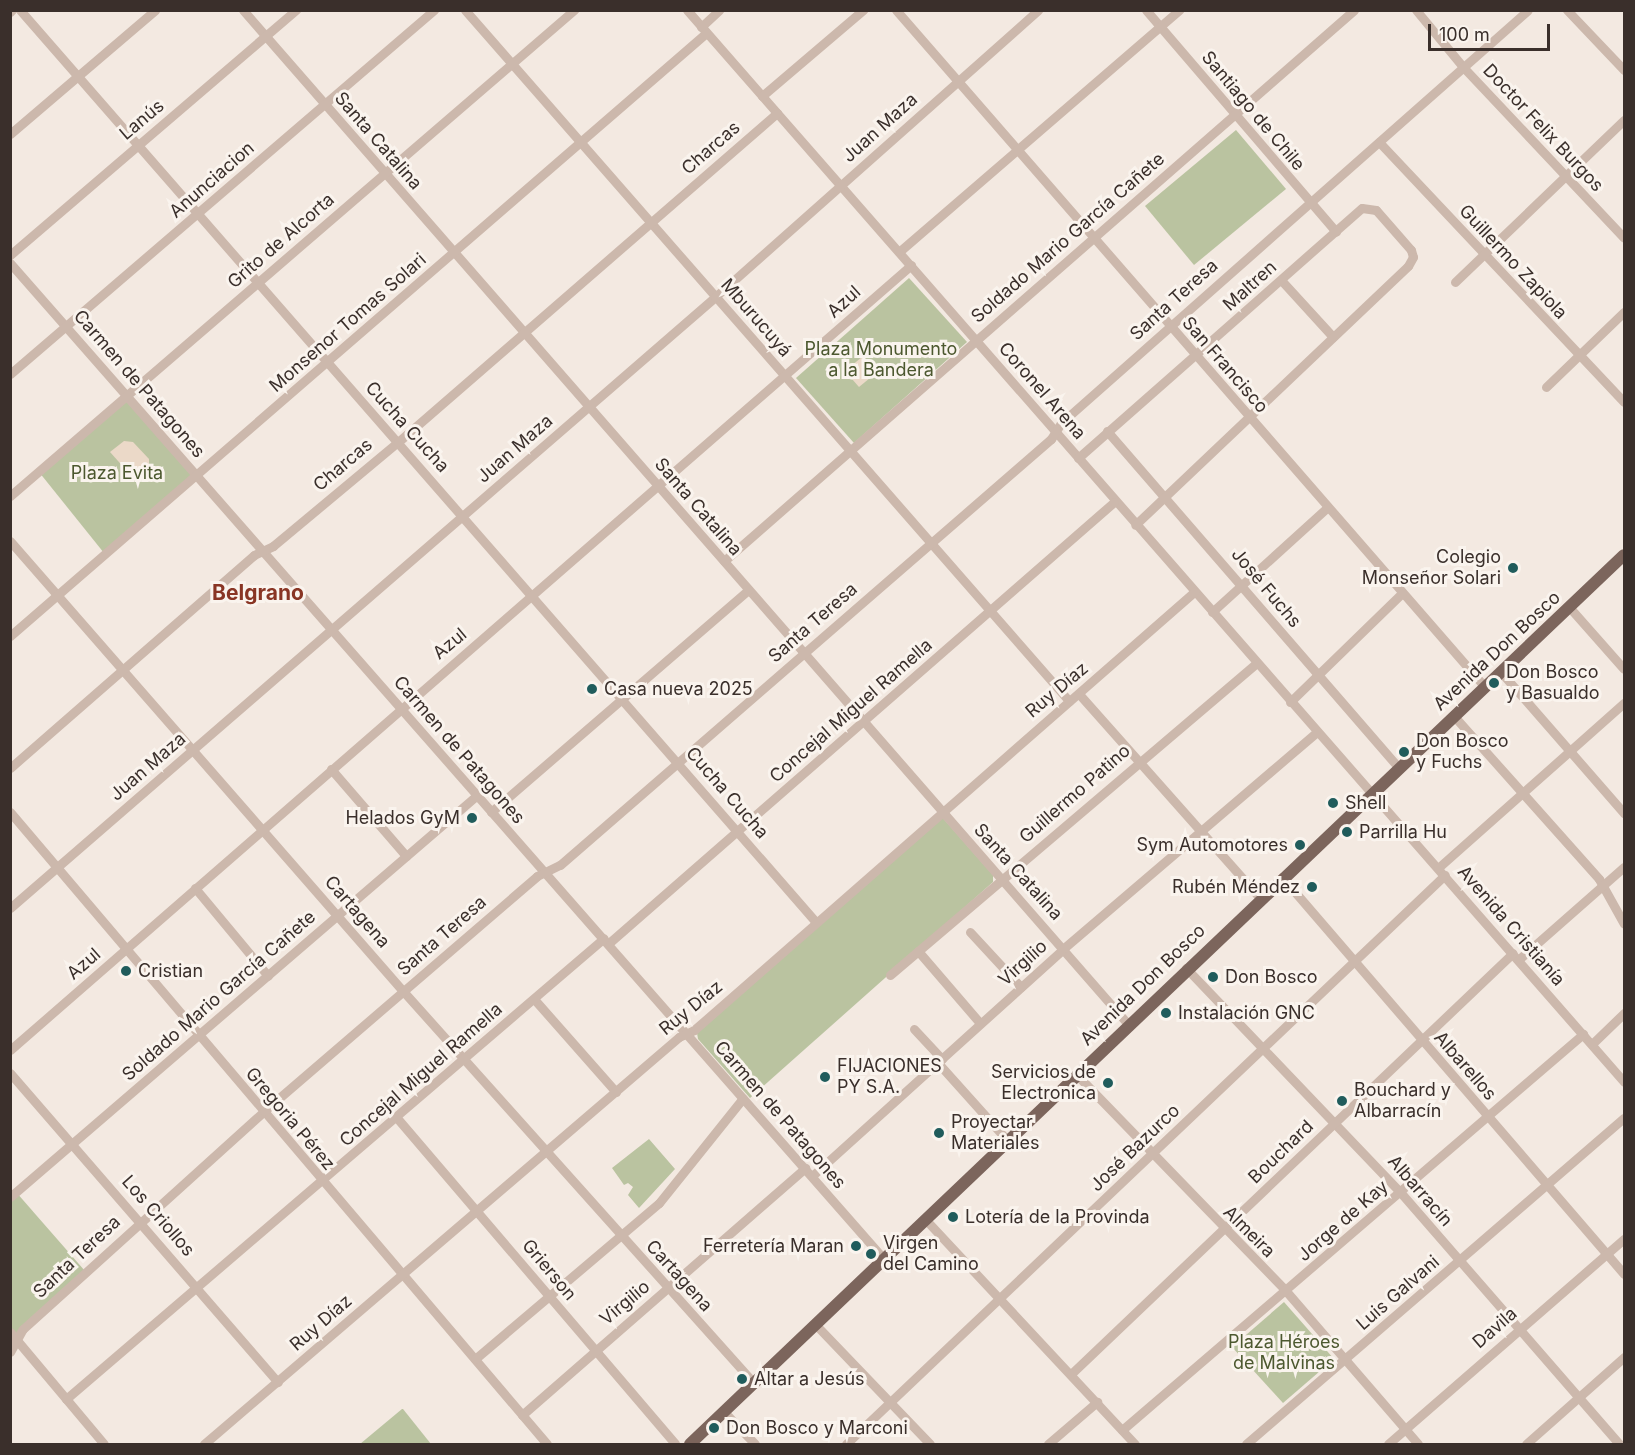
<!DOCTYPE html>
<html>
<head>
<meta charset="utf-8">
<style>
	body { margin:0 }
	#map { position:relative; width:1635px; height:1455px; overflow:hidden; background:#f3e9e1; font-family:Inter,sans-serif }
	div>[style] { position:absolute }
	.green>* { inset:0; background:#bac3a0 }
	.plaza>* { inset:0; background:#ebd9c8 }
	.minor>* { height:9px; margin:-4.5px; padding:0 4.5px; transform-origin:4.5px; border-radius:4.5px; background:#ccb8ac }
	.major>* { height:12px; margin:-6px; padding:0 6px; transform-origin:6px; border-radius:6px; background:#7c655c }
	.dots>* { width:16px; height:16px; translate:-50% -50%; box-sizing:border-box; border:3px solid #faf4ee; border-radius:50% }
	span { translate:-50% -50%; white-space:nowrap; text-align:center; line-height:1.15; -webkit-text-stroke:6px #faf4ee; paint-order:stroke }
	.street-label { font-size:18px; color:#3a2f2b }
	.park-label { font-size:18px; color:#4c582f }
	.poi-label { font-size:18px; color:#3a2f2b }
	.right { translate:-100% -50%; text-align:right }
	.left { translate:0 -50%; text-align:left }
	.quarter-label { font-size:21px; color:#893524; font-weight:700 }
	.frame { position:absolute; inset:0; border:12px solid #3a2f2b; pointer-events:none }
	.scale { position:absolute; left:1428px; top:24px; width:122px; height:27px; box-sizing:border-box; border:3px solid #3a2f2b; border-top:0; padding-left:8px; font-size:18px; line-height:21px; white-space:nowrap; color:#3a2f2b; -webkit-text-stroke:4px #faf4ee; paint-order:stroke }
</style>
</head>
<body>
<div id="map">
	<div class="green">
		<i style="clip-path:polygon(1236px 130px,1286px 189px,1194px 265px,1145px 206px)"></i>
		<i style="clip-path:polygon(909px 278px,967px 342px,854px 443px,796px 378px)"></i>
		<i style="clip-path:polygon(127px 395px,197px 475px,104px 553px,39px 472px)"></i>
		<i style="clip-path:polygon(942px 817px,993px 875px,993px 882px,750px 1098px,698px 1039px,697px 1033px)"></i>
		<i style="clip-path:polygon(649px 1139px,675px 1169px,639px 1208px,628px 1195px,633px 1187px,628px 1183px,624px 1185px,612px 1168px)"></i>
		<i style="clip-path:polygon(16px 1192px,85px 1271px,16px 1339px,10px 1332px,10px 1197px)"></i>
		<i style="clip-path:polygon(1284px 1302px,1334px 1359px,1283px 1403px,1232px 1347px)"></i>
		<i style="clip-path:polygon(403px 1409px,431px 1444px,360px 1444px,402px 1409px)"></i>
	</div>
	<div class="plaza">
		<i style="clip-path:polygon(862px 357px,876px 373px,859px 387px,845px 371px)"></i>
		<i style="clip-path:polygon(124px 441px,133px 442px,149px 459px,149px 469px,135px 480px,110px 452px)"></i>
	</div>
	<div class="minor">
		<i style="left:20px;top:10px;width:1209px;rotate:48.89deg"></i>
		<i style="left:243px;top:10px;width:1346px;rotate:48.89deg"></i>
		<i style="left:465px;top:10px;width:918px;rotate:48.84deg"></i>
		<i style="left:687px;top:10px;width:1424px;rotate:48.84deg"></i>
		<i style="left:896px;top:10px;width:896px;rotate:48.98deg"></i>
		<i style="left:1146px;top:10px;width:292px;rotate:49.4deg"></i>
		<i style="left:1416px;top:10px;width:75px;rotate:50.4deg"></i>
		<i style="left:1464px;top:68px;width:233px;rotate:46.7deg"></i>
		<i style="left:1567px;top:10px;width:83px;rotate:46.5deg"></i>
		<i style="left:10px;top:12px;width:3px;rotate:-45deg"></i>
		<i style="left:701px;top:27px;width:25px;rotate:-43deg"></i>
		<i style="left:762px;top:96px;width:133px;rotate:-40.4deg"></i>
		<i style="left:10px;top:134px;width:191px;rotate:-40.5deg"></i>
		<i style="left:1379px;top:142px;width:357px;rotate:46.7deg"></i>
		<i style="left:900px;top:251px;width:369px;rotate:-40.8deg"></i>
		<i style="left:10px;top:255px;width:377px;rotate:-40.6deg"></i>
		<i style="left:10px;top:263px;width:1324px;rotate:48.74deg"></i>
		<i style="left:1281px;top:280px;width:77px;rotate:47.6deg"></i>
		<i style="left:1455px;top:282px;width:234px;rotate:-43.8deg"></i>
		<i style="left:10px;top:374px;width:559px;rotate:-40.65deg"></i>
		<i style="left:1546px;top:387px;width:108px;rotate:-43.9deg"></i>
		<i style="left:1107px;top:431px;width:444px;rotate:49.1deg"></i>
		<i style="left:1078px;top:458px;width:378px;rotate:-41.4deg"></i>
		<i style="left:1362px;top:208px;width:14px;rotate:8deg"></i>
		<i style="left:1376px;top:210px;width:53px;rotate:48.8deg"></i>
		<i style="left:1411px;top:250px;width:7px;rotate:74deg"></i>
		<i style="left:1413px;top:257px;width:10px;rotate:119deg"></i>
		<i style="left:1408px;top:266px;width:376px;rotate:136.5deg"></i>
		<i style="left:10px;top:496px;width:745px;rotate:-40.75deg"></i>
		<i style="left:10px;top:541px;width:597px;rotate:48.87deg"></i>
		<i style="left:403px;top:991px;width:525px;rotate:48.17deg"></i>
		<i style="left:724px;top:561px;width:837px;rotate:-41.17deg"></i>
		<i style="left:1570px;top:608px;width:81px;rotate:48.5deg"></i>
		<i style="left:1212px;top:612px;width:156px;rotate:-42.2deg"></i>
		<i style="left:10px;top:636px;width:921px;rotate:-40.9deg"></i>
		<i style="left:1500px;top:671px;width:189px;rotate:48.9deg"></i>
		<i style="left:1079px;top:694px;width:273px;rotate:48.4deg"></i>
		<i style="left:1290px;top:702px;width:156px;rotate:-44.2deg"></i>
		<i style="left:1453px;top:715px;width:220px;rotate:48.3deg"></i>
		<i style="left:1599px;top:879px;width:51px;rotate:60.9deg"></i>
		<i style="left:10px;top:768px;width:324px;rotate:-41.1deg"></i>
		<i style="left:254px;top:555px;width:21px;rotate:-25deg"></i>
		<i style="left:273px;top:546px;width:163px;rotate:-39.8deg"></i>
		<i style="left:398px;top:442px;width:502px;rotate:-40.96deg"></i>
		<i style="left:331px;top:769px;width:115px;rotate:49.2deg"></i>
		<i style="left:10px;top:812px;width:829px;rotate:49.65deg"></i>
		<i style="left:491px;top:812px;width:340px;rotate:-40.8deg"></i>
		<i style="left:1438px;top:868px;width:249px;rotate:-41.6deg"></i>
		<i style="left:1282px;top:877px;width:524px;rotate:49.26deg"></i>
		<i style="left:195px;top:888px;width:114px;rotate:50.3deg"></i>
		<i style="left:10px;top:908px;width:933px;rotate:-40.91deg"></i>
		<i style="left:715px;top:297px;width:432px;rotate:-41.6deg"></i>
		<i style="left:970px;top:932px;width:75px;rotate:47.2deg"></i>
		<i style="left:609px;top:943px;width:670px;rotate:-41.13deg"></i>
		<i style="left:918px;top:951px;width:95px;rotate:49.3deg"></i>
		<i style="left:1518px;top:960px;width:141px;rotate:-41.3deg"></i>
		<i style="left:1186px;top:968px;width:311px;rotate:46.3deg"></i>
		<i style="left:1401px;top:1193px;width:332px;rotate:49deg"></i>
		<i style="left:890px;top:975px;width:481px;rotate:-40.4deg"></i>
		<i style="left:534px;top:999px;width:124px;rotate:48.6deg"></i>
		<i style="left:914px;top:1029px;width:41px;rotate:47deg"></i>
		<i style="left:1592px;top:1044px;width:45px;rotate:-44.1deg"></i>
		<i style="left:10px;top:1050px;width:1195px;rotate:-41.06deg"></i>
		<i style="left:938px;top:1063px;width:103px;rotate:48.1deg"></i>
		<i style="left:10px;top:1073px;width:409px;rotate:49.1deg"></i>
		<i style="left:1076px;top:1074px;width:302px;rotate:45.9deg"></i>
		<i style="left:1286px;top:1291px;width:202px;rotate:49.2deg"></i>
		<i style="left:397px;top:1118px;width:428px;rotate:49.5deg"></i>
		<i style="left:812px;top:1176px;width:340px;rotate:-42.1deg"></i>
		<i style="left:1064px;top:948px;width:331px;rotate:-40.5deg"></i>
		<i style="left:10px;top:1197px;width:615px;rotate:-40.71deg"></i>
		<i style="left:925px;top:1219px;width:308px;rotate:47deg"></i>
		<i style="left:815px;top:1324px;width:166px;rotate:46.2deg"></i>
		<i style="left:10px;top:1332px;width:146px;rotate:50deg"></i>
		<i style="left:10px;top:1352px;width:26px;rotate:-61deg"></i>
		<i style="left:23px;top:1329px;width:325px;rotate:-42.1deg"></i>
		<i style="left:264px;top:1111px;width:360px;rotate:-40.7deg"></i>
		<i style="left:537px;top:876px;width:25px;rotate:-26deg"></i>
		<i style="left:560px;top:865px;width:650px;rotate:-40.95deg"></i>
		<i style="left:1051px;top:439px;width:19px;rotate:-58deg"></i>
		<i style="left:1061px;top:423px;width:623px;rotate:-41.49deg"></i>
		<i style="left:475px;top:1359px;width:241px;rotate:-40.3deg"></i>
		<i style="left:659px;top:1203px;width:134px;rotate:-51.3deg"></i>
		<i style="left:1071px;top:1374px;width:610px;rotate:-43.61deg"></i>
		<i style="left:66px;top:1399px;width:708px;rotate:-40.59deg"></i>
		<i style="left:725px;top:1413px;width:43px;rotate:45.9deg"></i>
		<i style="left:522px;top:1415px;width:376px;rotate:-41.1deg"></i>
		<i style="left:1122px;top:1430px;width:608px;rotate:-40.66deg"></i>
		<i style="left:204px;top:1444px;width:626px;rotate:-40.59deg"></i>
		<i style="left:679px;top:1037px;width:17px;rotate:-25deg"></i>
		<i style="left:694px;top:1030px;width:665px;rotate:-41.22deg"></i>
		<i style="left:846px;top:1444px;width:826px;rotate:-43.53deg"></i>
		<i style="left:1048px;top:1444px;width:65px;rotate:-40.6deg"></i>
		<i style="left:1246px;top:1444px;width:499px;rotate:-40.8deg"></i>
		<i style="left:1388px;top:1444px;width:313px;rotate:-41deg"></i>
		<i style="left:1526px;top:1444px;width:131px;rotate:-41.6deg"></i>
	</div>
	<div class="major">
		<i style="left:690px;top:1444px;width:1289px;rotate:-43.59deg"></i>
	</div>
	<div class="dots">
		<i style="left:1513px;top:568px;background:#205c5c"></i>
		<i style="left:1494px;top:683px;background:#205c5c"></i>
		<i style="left:592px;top:689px;background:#205c5c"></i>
		<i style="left:1404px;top:752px;background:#205c5c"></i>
		<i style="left:1333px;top:803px;background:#205c5c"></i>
		<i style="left:472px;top:818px;background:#205c5c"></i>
		<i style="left:1347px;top:832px;background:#205c5c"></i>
		<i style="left:1300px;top:845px;background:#205c5c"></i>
		<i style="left:1312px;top:887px;background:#205c5c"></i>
		<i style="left:126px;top:971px;background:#205c5c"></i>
		<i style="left:1213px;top:977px;background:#205c5c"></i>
		<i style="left:1166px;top:1013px;background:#205c5c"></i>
		<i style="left:825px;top:1077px;background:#205c5c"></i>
		<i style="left:1108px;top:1083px;background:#205c5c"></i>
		<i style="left:1342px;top:1101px;background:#205c5c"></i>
		<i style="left:939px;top:1133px;background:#205c5c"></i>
		<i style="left:953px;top:1217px;background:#205c5c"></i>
		<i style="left:856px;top:1246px;background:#205c5c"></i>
		<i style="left:871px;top:1254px;background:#205c5c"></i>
		<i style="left:742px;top:1379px;background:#205c5c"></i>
		<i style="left:714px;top:1428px;background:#205c5c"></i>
	</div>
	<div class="street-label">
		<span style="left:1253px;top:111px;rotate:50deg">Santiago de Chile</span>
		<span style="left:142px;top:120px;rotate:-40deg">Lanús</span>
		<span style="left:880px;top:128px;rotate:-42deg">Juan Maza</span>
		<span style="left:1543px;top:128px;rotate:47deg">Doctor Felix Burgos</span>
		<span style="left:378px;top:141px;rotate:49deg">Santa Catalina</span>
		<span style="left:711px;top:148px;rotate:-41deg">Charcas</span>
		<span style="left:212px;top:180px;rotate:-41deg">Anunciacion</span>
		<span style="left:1068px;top:238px;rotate:-41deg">Soldado Mario García Cañete</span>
		<span style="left:281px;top:241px;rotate:-41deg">Grito de Alcorta</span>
		<span style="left:1513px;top:262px;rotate:47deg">Guillermo Zapiola</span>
		<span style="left:1250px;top:286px;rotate:-42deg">Maltren</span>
		<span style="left:1174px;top:300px;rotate:-42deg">Santa Teresa</span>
		<span style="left:844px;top:302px;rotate:-42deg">Azul</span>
		<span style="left:756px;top:318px;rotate:49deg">Mburucuyá</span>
		<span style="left:348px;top:323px;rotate:-41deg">Monsenor Tomas Solari</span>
		<span style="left:1225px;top:365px;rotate:49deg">San Francisco</span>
		<span style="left:139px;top:384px;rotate:49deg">Carmen de Patagones</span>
		<span style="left:1042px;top:391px;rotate:49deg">Coronel Arena</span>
		<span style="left:407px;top:427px;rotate:48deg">Cucha Cucha</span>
		<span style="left:515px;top:449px;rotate:-41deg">Juan Maza</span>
		<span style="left:343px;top:465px;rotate:-40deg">Charcas</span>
		<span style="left:698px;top:507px;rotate:49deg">Santa Catalina</span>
		<span style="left:1266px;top:588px;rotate:50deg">José Fuchs</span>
		<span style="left:813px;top:623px;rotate:-41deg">Santa Teresa</span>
		<span style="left:450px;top:644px;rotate:-40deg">Azul</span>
		<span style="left:1497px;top:651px;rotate:-43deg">Avenida Don Bosco</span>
		<span style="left:1057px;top:690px;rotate:-40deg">Ruy Díaz</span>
		<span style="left:851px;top:711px;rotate:-41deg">Concejal Miguel Ramella</span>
		<span style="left:459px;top:750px;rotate:49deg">Carmen de Patagones</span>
		<span style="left:148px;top:767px;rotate:-41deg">Juan Maza</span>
		<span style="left:727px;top:793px;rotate:49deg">Cucha Cucha</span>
		<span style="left:1075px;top:794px;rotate:-41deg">Guillermo Patino</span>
		<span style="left:1018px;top:872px;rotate:48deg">Santa Catalina</span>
		<span style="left:357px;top:912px;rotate:49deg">Cartagena</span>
		<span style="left:1511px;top:926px;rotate:49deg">Avenida Cristianía</span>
		<span style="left:442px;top:936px;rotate:-41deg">Santa Teresa</span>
		<span style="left:1023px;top:963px;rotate:-42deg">Virgilio</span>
		<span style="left:84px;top:964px;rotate:-41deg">Azul</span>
		<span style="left:1143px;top:985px;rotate:-44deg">Avenida Don Bosco</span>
		<span style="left:219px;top:996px;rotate:-41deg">Soldado Mario García Cañete</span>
		<span style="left:691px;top:1008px;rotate:-39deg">Ruy Díaz</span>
		<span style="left:1465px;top:1066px;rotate:49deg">Albarellos</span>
		<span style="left:421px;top:1075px;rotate:-41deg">Concejal Miguel Ramella</span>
		<span style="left:780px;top:1115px;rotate:49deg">Carmen de Patagones</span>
		<span style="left:290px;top:1119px;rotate:50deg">Gregoria Pérez</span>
		<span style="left:1135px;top:1148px;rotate:-44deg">José Bazurco</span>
		<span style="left:1281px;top:1152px;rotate:-44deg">Bouchard</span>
		<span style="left:1420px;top:1191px;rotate:49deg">Albarracín</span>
		<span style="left:158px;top:1216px;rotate:49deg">Los Criollos</span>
		<span style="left:1343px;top:1221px;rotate:-41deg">Jorge de Kay</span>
		<span style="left:1249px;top:1232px;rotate:45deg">Almeira</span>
		<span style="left:77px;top:1257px;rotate:-43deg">Santa Teresa</span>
		<span style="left:549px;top:1270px;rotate:50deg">Grierson</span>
		<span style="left:679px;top:1276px;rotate:48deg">Cartagena</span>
		<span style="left:1398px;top:1293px;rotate:-41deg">Luis Galvani</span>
		<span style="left:625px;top:1303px;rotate:-40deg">Virgilio</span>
		<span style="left:321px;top:1323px;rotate:-41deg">Ruy Díaz</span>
		<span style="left:1495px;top:1328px;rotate:-41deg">Davila</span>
	</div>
	<div class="park-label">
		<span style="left:881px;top:360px">Plaza Monumento<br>a la Bandera</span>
		<span style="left:117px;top:473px">Plaza Evita</span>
		<span style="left:1284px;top:1353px">Plaza Héroes<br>de Malvinas</span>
	</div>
	<div class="poi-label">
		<span class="right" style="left:1501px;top:568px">Colegio<br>Monseñor Solari</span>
		<span class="left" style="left:1506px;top:683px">Don Bosco<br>y Basualdo</span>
		<span class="left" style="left:604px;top:689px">Casa nueva 2025</span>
		<span class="left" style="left:1416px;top:752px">Don Bosco<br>y Fuchs</span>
		<span class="left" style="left:1345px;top:803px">Shell</span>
		<span class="right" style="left:460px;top:818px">Helados GyM</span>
		<span class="left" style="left:1359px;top:832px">Parrilla Hu</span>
		<span class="right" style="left:1288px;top:845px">Sym Automotores</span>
		<span class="right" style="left:1300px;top:887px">Rubén Méndez</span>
		<span class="left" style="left:138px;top:971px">Cristian</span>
		<span class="left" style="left:1225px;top:977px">Don Bosco</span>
		<span class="left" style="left:1178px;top:1013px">Instalación GNC</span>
		<span class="left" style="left:837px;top:1077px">FIJACIONES<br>PY S.A.</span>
		<span class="right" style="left:1096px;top:1083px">Servicios de<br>Electronica</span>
		<span class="left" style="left:1354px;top:1101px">Bouchard y<br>Albarracín</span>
		<span class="left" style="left:951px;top:1133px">Proyectar<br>Materiales</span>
		<span class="left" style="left:965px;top:1217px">Lotería de la Provinda</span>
		<span class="left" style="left:883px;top:1254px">Virgen<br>del Camino</span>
		<span class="right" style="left:844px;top:1246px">Ferretería Maran</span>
		<span class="left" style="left:754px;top:1379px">Altar a Jesús</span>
		<span class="left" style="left:726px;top:1428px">Don Bosco y Marconi</span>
	</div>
	<div class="quarter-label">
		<span style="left:258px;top:593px">Belgrano</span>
	</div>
	<div class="frame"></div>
	<div class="scale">100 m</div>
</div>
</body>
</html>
